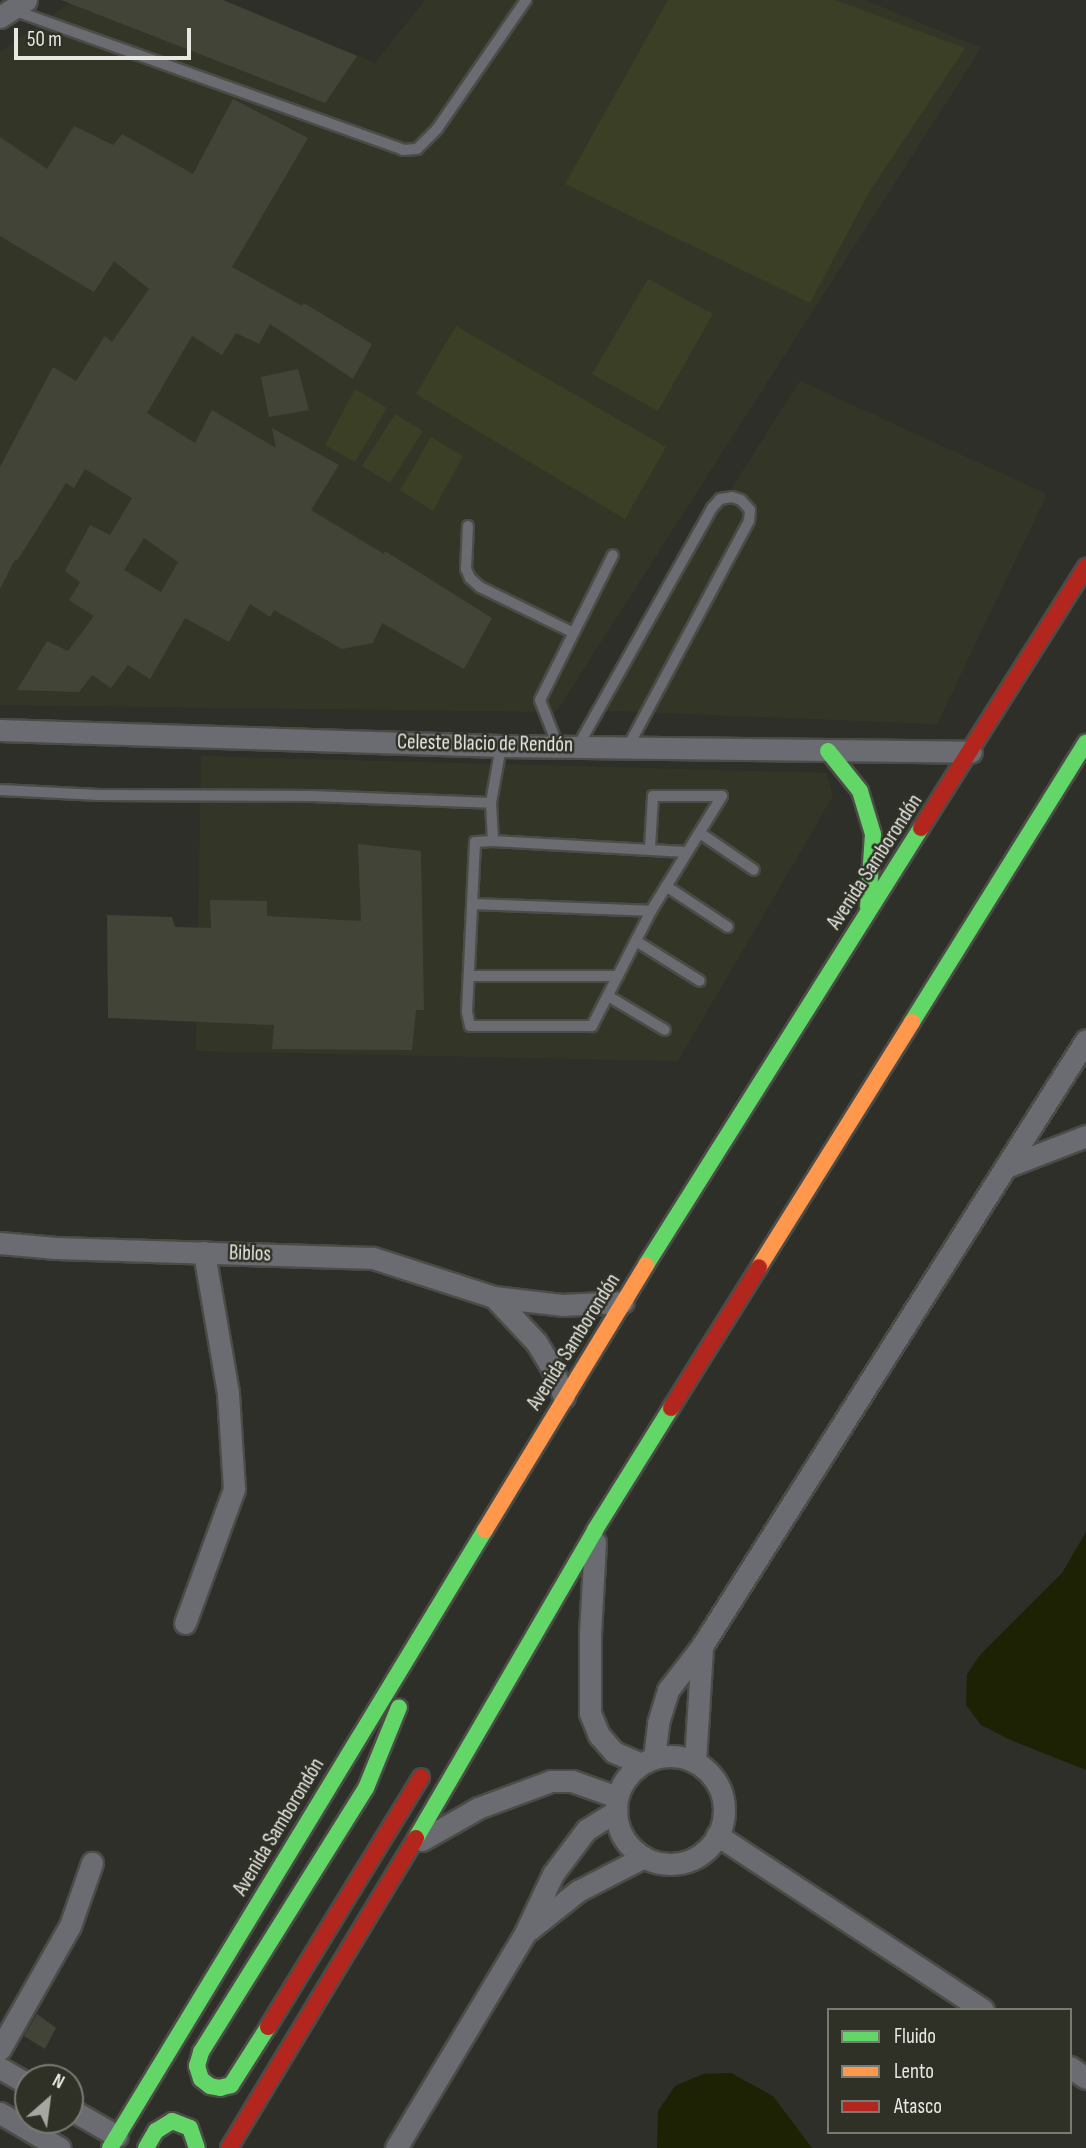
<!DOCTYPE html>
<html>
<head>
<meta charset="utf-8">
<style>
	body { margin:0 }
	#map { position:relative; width:1086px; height:2148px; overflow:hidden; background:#2e2f29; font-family:"Sofia Sans Condensed",sans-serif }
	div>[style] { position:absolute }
	.built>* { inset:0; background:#333627 }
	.green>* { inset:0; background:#3a3f25 }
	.water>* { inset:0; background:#1e2204 }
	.building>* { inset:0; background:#424438 }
	.roads { filter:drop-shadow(2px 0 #4b4c47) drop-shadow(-2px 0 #4b4c47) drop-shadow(0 2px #4b4c47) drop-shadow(0 -2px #4b4c47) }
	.lane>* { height:10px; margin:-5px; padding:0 5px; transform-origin:5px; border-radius:5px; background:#6a6c71 }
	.street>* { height:21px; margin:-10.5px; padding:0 10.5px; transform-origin:10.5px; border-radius:10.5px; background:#6a6c71 }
	.street>.ring { margin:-10.5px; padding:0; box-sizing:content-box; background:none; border:21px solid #6a6c71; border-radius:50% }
	.fast>* { height:16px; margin:-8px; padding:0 8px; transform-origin:8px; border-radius:8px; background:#63d668 }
	.slow>* { height:16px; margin:-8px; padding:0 8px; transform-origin:8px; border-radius:8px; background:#ff974d }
	.jam>* { height:16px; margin:-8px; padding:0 8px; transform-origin:8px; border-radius:8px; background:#b3261e }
	span { translate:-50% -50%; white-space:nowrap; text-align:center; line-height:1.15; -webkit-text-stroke:5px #2f3127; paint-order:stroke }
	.street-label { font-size:21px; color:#e7e8e2 }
	.legend { position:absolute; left:827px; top:2008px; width:245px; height:126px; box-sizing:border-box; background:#2f3127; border:2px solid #797a72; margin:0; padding:9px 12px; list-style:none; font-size:21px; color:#e7e8e2 }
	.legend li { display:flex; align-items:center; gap:14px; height:35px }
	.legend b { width:35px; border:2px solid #797a72 }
	.north { position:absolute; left:14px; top:2064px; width:70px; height:70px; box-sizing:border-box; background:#2f3127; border:2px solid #797a72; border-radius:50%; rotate:28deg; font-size:19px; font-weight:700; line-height:28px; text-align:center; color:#e7e8e2 }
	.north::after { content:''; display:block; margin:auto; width:24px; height:32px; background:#a6a7a1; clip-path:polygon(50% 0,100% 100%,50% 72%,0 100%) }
	.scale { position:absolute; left:14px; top:28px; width:177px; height:32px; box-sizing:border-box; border:4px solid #e7e8e2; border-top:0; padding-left:9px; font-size:21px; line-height:24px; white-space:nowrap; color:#e7e8e2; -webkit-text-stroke:5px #2f3127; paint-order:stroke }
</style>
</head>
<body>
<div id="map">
	<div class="built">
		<i style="clip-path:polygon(74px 0,223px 0,375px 63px,425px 0,865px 0,981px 48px,556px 712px,0 705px,0 52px)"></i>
		<i style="clip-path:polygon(800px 381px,1047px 494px,937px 724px,590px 710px)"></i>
		<i style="clip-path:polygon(201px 756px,826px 773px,833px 796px,678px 1061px,196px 1051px)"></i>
	</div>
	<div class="green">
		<i style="clip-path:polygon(668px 0,835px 0,965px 48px,871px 189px,810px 303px,565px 184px)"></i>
		<i style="clip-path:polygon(648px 279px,713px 314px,658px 411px,592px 374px)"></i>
		<i style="clip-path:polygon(456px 326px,666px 447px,625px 519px,416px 394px)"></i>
		<i style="clip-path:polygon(355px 389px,387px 408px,355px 462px,325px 445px)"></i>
		<i style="clip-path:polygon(395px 414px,423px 431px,390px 483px,362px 466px)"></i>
		<i style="clip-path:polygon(431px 437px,463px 456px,433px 511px,400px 490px)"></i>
	</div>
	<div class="water">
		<i style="clip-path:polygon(1086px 1532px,1086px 1770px,1008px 1739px,981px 1725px,966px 1705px,967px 1674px,980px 1655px,1062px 1573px)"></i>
		<i style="clip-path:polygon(731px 2073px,773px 2096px,812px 2148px,657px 2148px,658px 2111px,675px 2086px,703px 2074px)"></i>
	</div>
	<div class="building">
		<i style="clip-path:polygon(61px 0,223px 0,357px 56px,325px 103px)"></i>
		<i style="clip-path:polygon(evenodd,233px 99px,308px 138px,232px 267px,302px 306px,304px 303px,372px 344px,353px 379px,270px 324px,259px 344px,236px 333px,222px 355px,192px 336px,147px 413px,195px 443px,212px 410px,276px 448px,272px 428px,339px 465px,311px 510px,384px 554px,385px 551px,492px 618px,464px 669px,382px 623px,373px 643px,342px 649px,274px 610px,270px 617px,250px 604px,229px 642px,185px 618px,150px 679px,128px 665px,111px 688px,92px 675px,79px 692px,17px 690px,47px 641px,68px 651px,94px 616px,69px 600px,80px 582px,65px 571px,90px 525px,110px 535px,132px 498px,85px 469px,74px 488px,66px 483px,17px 561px,15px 559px,0 589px,0 467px,53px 367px,76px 381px,105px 336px,112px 342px,149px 289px,114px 261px,94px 292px,0 236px,0 137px,47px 169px,74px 126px,113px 145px,122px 134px,193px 174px,233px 99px,144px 538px,178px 562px,161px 592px,124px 570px,144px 538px)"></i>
		<i style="clip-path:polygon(298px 369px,309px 410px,269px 417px,261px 377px)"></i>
		<i style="clip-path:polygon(358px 844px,421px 851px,424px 1010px,416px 1010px,412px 1050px,272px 1049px,274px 1025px,108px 1018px,107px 915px,172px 917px,175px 927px,211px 928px,210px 900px,267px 901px,267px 916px,361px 921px)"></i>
		<i style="clip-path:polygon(37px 2014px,56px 2028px,45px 2049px,24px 2036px)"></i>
	</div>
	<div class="roads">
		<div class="lane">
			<i style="left:13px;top:10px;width:414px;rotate:19.7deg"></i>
			<i style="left:403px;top:150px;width:14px;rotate:-4deg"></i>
			<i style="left:417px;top:149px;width:28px;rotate:-45deg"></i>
			<i style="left:437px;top:129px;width:157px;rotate:-55.4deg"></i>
			<i style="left:468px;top:526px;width:43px;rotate:92.7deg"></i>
			<i style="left:466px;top:569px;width:10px;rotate:66deg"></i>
			<i style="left:470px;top:578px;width:13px;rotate:42deg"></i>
			<i style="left:480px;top:587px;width:102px;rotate:26.1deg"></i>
			<i style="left:501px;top:746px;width:58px;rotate:100deg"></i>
			<i style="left:491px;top:803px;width:38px;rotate:87deg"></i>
			<i style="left:493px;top:841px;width:193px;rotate:3.3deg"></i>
			<i style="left:558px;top:746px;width:49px;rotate:-111.4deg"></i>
			<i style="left:540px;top:700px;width:162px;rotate:-63.3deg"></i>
			<i style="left:578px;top:746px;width:273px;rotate:-60.6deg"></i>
			<i style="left:712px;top:508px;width:12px;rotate:-48deg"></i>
			<i style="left:720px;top:499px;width:12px;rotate:-9deg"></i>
			<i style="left:732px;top:497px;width:9px;rotate:18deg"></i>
			<i style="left:741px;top:500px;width:13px;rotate:48deg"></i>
			<i style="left:750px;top:510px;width:11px;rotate:95deg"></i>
			<i style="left:749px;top:521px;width:256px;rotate:118.2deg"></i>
			<i style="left:0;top:790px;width:99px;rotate:2.9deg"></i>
			<i style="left:99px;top:795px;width:213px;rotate:0.3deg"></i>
			<i style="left:312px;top:796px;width:179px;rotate:2.2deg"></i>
			<i style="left:700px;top:833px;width:65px;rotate:34.4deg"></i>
			<i style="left:493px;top:841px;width:18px;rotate:177deg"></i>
			<i style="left:475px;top:842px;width:170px;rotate:92.7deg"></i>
			<i style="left:467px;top:1012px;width:14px;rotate:78deg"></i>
			<i style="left:470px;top:1026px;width:122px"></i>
			<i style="left:592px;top:1026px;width:129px;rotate:-62.8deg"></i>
			<i style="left:651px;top:911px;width:135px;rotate:-58.3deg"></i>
			<i style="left:650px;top:847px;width:51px;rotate:-86.6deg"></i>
			<i style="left:653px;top:796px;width:69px"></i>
			<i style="left:666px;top:886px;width:74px;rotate:33.5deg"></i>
			<i style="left:472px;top:904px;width:179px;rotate:2.2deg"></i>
			<i style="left:636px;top:941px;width:75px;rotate:32deg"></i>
			<i style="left:469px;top:976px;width:149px"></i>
			<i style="left:608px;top:996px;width:66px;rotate:30.8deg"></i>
		</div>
		<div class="street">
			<i style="left:0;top:17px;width:31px;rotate:-33deg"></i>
			<i style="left:0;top:730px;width:501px;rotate:1.83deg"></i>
			<i style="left:501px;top:746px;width:470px;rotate:0.7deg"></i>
			<i style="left:1006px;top:1167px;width:86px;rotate:-21.2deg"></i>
			<i style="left:0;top:1243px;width:56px;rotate:5.1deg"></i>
			<i style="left:56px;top:1248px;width:317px;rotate:1.8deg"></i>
			<i style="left:373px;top:1258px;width:127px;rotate:17.9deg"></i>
			<i style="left:564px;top:1397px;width:29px;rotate:-112deg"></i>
			<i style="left:553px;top:1370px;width:31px;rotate:-121deg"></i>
			<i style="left:537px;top:1343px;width:63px;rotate:-133.1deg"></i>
			<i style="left:494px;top:1297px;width:68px;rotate:6.7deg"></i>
			<i style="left:562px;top:1305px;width:61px;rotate:-2.8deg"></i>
			<i style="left:595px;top:1542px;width:92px;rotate:93.1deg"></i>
			<i style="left:590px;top:1634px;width:79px;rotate:90deg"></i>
			<i style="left:590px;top:1713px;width:24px;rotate:68deg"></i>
			<i style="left:599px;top:1735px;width:23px;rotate:49deg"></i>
			<i style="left:614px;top:1752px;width:30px;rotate:24deg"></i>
			<i style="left:185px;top:1623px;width:143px;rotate:-69.9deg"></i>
			<i style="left:234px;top:1489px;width:96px;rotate:-93.6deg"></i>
			<i style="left:228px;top:1393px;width:143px;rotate:-99.7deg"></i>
			<i class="ring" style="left:616px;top:1756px;width:87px;height:87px"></i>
			<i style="left:654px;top:1758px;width:35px;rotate:-83deg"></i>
			<i style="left:658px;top:1723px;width:34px;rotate:-73deg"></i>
			<i style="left:668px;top:1690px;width:56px;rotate:-52.3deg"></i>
			<i style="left:702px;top:1646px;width:717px;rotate:-57.64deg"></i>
			<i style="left:695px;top:1762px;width:116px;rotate:-86.5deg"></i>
			<i style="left:717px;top:1835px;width:318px;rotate:33.3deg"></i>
			<i style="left:422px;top:1840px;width:64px;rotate:-29.7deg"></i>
			<i style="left:478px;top:1808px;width:78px;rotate:-20.3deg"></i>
			<i style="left:551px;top:1781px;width:21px"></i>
			<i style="left:572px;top:1781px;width:48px;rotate:19.6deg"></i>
			<i style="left:529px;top:1930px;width:63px;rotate:-38.5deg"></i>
			<i style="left:578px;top:1891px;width:74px;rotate:-27.3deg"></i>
			<i style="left:0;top:2049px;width:142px;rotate:-60.4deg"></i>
			<i style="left:70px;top:1926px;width:67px;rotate:-70.8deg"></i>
			<i style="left:1070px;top:2067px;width:19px;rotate:35deg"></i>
			<i style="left:0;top:2068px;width:32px;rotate:30deg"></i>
			<i style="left:70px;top:2109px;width:54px;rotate:29.9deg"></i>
			<i style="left:0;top:2113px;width:69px;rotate:30.3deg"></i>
			<i style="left:396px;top:2148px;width:251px;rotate:-59deg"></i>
			<i style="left:525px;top:1933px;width:65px;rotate:-64.6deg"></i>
			<i style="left:553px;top:1874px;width:55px;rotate:-53.1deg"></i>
			<i style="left:586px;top:1830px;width:36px;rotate:-32deg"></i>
		</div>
		<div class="fast">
			<i style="left:828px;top:751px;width:51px;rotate:51.3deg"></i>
			<i style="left:860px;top:791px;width:45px;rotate:73.2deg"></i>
			<i style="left:873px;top:834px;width:73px;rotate:93.9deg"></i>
			<i style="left:912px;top:1022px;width:329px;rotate:-58.1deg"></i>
			<i style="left:646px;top:1265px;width:516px;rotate:-57.82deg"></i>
			<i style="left:416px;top:1838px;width:356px;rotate:-59.8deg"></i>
			<i style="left:595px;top:1530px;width:144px;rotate:-58.1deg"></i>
			<i style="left:268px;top:2027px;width:69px;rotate:122.5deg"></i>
			<i style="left:231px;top:2085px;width:11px;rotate:165deg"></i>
			<i style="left:220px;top:2088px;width:10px;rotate:-169deg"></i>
			<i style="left:210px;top:2086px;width:11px;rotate:-142deg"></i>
			<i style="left:201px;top:2079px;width:14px;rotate:-107deg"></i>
			<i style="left:197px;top:2066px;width:15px;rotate:-74deg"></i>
			<i style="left:201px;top:2052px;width:311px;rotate:-58deg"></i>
			<i style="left:366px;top:1788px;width:87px;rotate:-67.8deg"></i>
			<i style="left:110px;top:2148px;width:723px;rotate:-58.75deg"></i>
			<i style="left:146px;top:2148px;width:20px;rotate:-60deg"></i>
			<i style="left:156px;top:2131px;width:19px;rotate:-32deg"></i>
			<i style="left:172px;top:2121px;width:19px;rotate:21deg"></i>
			<i style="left:190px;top:2128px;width:21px;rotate:71deg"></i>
		</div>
		<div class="slow">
			<i style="left:759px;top:1267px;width:289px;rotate:-58deg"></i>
			<i style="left:485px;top:1530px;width:310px;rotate:-58.7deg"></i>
		</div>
		<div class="jam">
			<i style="left:921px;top:828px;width:309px;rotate:-57.7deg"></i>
			<i style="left:671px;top:1408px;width:166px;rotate:-58deg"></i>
			<i style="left:268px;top:2027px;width:293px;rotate:-58.5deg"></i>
			<i style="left:229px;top:2148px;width:362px;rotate:-58.9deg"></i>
		</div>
	</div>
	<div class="street-label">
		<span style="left:485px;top:744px;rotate:1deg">Celeste Blacio de Rendón</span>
		<span style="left:875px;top:862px;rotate:-57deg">Avenida Samborondón</span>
		<span style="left:250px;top:1254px;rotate:2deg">Biblos</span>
		<span style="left:574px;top:1342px;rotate:-58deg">Avenida Samborondón</span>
		<span style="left:279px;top:1827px;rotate:-59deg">Avenida Samborondón</span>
	</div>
	<ul class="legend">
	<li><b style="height:9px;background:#63d668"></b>Fluido</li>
	<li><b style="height:9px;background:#ff974d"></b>Lento</li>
	<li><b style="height:9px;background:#b3261e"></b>Atasco</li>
	</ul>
	<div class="north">N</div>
	<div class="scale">50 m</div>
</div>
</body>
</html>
